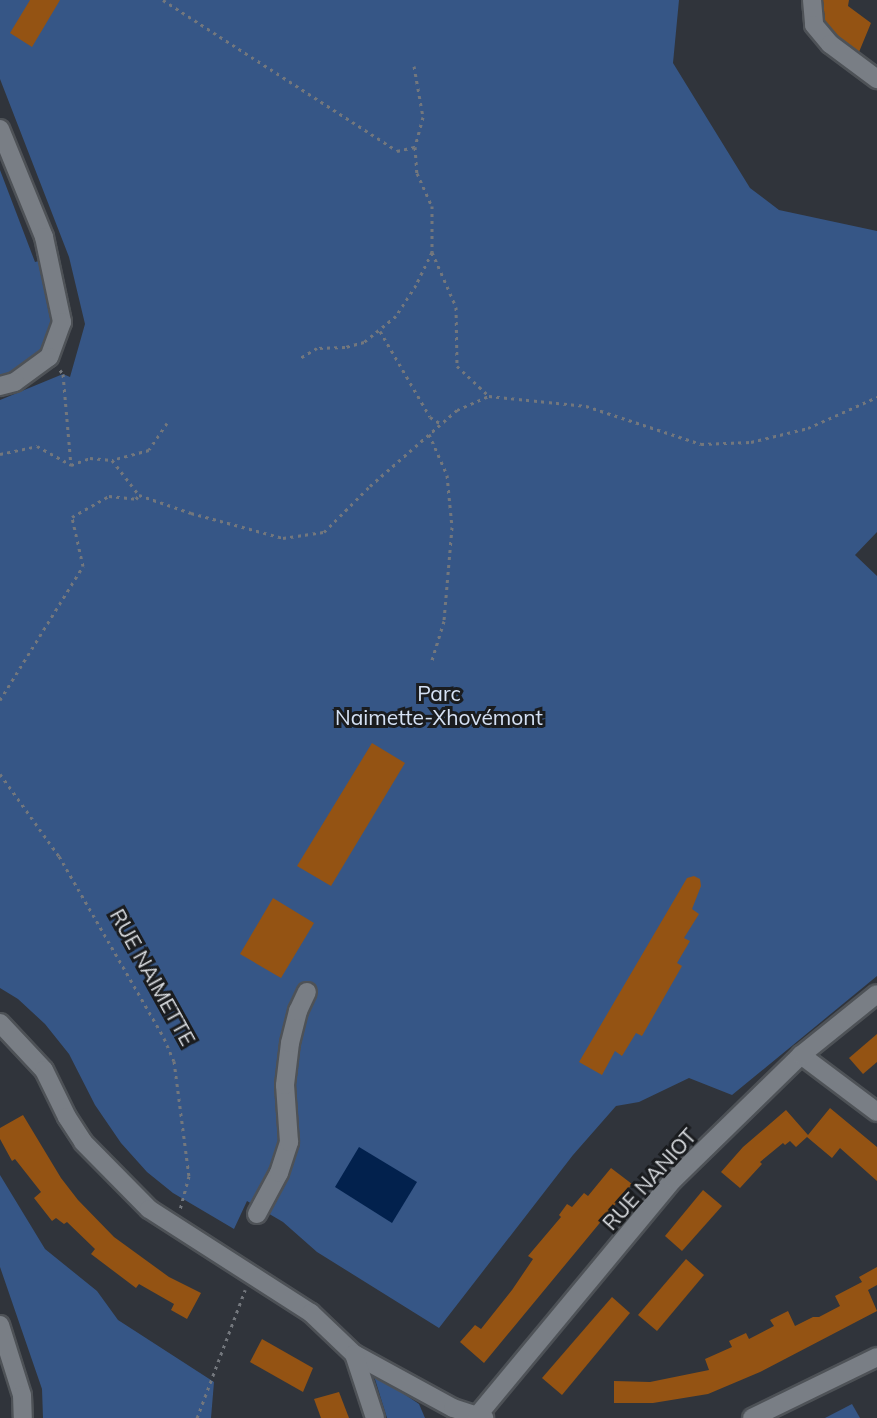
<!DOCTYPE html>
<html>
<head>
<meta charset="utf-8">
<style>
	body { margin:0 }
	#map { position:relative; width:877px; height:1418px; overflow:hidden; background:#30343b; font-family:Mulish,sans-serif }
	div>[style] { position:absolute }
	.green>* { inset:0; background:#365686 }
	.water>* { inset:0; background:#02214d }
	.building>* { inset:0; background:#945313 }
	.path>* { height:3px; margin-top:-1.5px; transform-origin:0; background:repeating-linear-gradient(90deg,#73777d 0 3px,transparent 0 7.5px) }
	.roads { filter:drop-shadow(2px 0 #4e5257) drop-shadow(-2px 0 #4e5257) drop-shadow(0 2px #4e5257) drop-shadow(0 -2px #4e5257) }
	.minor>* { height:18px; margin:-9px; padding:0 9px; transform-origin:9px; border-radius:9px; background:#797e85 }
	span { translate:-50% -50%; white-space:nowrap; text-align:center; line-height:1.15; -webkit-text-stroke:6px #1a1c1f; paint-order:stroke }
	.park-label { font-size:21px; color:#d5e1f4 }
	.street-label { font-size:21px; color:#dadde1 }
</style>
</head>
<body>
<div id="map">
	<div class="green">
		<i style="clip-path:polygon(0 0,679px 0,673px 63px,750px 188px,779px 210px,877px 231px,877px 532px,855px 555px,877px 576px,877px 976px,732px 1095px,689px 1078px,639px 1102px,616px 1106px,573px 1155px,439px 1328px,317px 1252px,283px 1222px,247px 1201px,234px 1229px,173px 1193px,147px 1172px,121px 1143px,95px 1105px,69px 1054px,45px 1024px,18px 999px,0 988px,0 400px,63px 374px,70px 377px,85px 324px,69px 257px,0 79px)"></i>
		<i style="clip-path:polygon(0 170px,35px 262px,42px 260px,53px 320px,40px 355px,24px 369px,0 379px)"></i>
		<i style="clip-path:polygon(0 1175px,45px 1249px,97px 1291px,118px 1320px,214px 1382px,211px 1418px,43px 1418px,42px 1389px,0 1267px)"></i>
		<i style="clip-path:polygon(373px 1373px,419px 1404px,425px 1418px,387px 1418px)"></i>
		<i style="clip-path:polygon(852px 1404px,860px 1418px,825px 1418px)"></i>
	</div>
	<div class="water">
		<i style="clip-path:polygon(359px 1147px,417px 1182px,392px 1223px,335px 1187px)"></i>
	</div>
	<div class="building">
		<i style="clip-path:polygon(30px 0,60px 0,32px 47px,10px 33px)"></i>
		<i style="clip-path:polygon(823px 0,849px 0,848px 6px,871px 23px,859px 52px,838px 36px,825px 21px)"></i>
		<i style="clip-path:polygon(372px 743px,405px 763px,331px 886px,297px 866px)"></i>
		<i style="clip-path:polygon(694px 876px,700px 879px,701px 886px,692px 909px,699px 914px,684px 938px,690px 941px,677px 963px,682px 966px,642px 1036px,636px 1033px,622px 1056px,615px 1051px,602px 1075px,579px 1062px,687px 878px)"></i>
		<i style="clip-path:polygon(273px 898px,314px 923px,281px 978px,240px 954px)"></i>
		<i style="clip-path:polygon(877px 1034px,877px 1062px,863px 1074px,849px 1058px)"></i>
		<i style="clip-path:polygon(830px 1108px,877px 1147px,877px 1181px,840px 1148px,832px 1158px,807px 1137px,796px 1147px,790px 1141px,785px 1145px,783px 1143px,760px 1162px,762px 1164px,740px 1188px,721px 1172px,743px 1147px,786px 1110px,808px 1135px)"></i>
		<i style="clip-path:polygon(23px 1115px,61px 1178px,78px 1200px,114px 1237px,169px 1277px,201px 1293px,187px 1319px,171px 1310px,174px 1304px,139px 1284px,136px 1288px,91px 1254px,95px 1249px,67px 1222px,64px 1224px,56px 1218px,52px 1221px,34px 1198px,41px 1192px,15px 1159px,12px 1161px,0 1139px,0 1128px)"></i>
		<i style="clip-path:polygon(611px 1168px,632px 1184px,484px 1363px,460px 1342px,475px 1325px,481px 1329px,512px 1290px,533px 1259px,528px 1256px,561px 1217px,559px 1215px,567px 1204px,572px 1207px,584px 1193px,588px 1196px)"></i>
		<i style="clip-path:polygon(703px 1190px,722px 1206px,682px 1251px,665px 1236px)"></i>
		<i style="clip-path:polygon(686px 1259px,704px 1275px,657px 1331px,638px 1315px)"></i>
		<i style="clip-path:polygon(877px 1267px,877px 1285px,868px 1290px,877px 1311px,760px 1372px,708px 1394px,653px 1403px,614px 1403px,614px 1381px,650px 1382px,709px 1370px,705px 1359px,732px 1347px,729px 1341px,746px 1333px,749px 1339px,774px 1326px,770px 1320px,788px 1311px,795px 1326px,813px 1317px,819px 1317px,840px 1306px,835px 1296px,862px 1282px,859px 1277px)"></i>
		<i style="clip-path:polygon(612px 1297px,630px 1313px,562px 1395px,542px 1378px)"></i>
		<i style="clip-path:polygon(262px 1339px,313px 1368px,303px 1392px,250px 1362px)"></i>
		<i style="clip-path:polygon(339px 1392px,349px 1418px,321px 1418px,314px 1399px)"></i>
	</div>
	<div class="path">
		<i style="left:163px;top:0;width:278px;rotate:32.8deg"></i>
		<i style="left:397px;top:151px;width:18px;rotate:-13deg"></i>
		<i style="left:415px;top:147px;width:26px;rotate:86deg"></i>
		<i style="left:417px;top:173px;width:36px;rotate:66deg"></i>
		<i style="left:432px;top:206px;width:46px;rotate:90deg"></i>
		<i style="left:432px;top:252px;width:37px;rotate:116deg"></i>
		<i style="left:416px;top:285px;width:37px;rotate:123deg"></i>
		<i style="left:396px;top:316px;width:41px;rotate:140.9deg"></i>
		<i style="left:364px;top:342px;width:20px;rotate:165deg"></i>
		<i style="left:345px;top:347px;width:28px;rotate:178deg"></i>
		<i style="left:317px;top:348px;width:21px;rotate:149deg"></i>
		<i style="left:414px;top:66px;width:52px;rotate:80deg"></i>
		<i style="left:423px;top:117px;width:31px;rotate:105deg"></i>
		<i style="left:432px;top:252px;width:60px;rotate:66.4deg"></i>
		<i style="left:456px;top:307px;width:59px;rotate:89deg"></i>
		<i style="left:457px;top:366px;width:44px;rotate:43.2deg"></i>
		<i style="left:380px;top:331px;width:99px;rotate:59.8deg"></i>
		<i style="left:430px;top:417px;width:13px;rotate:32deg"></i>
		<i style="left:60px;top:370px;width:5px;rotate:53deg"></i>
		<i style="left:63px;top:374px;width:91px;rotate:85deg"></i>
		<i style="left:167px;top:423px;width:32px;rotate:124deg"></i>
		<i style="left:149px;top:450px;width:38px;rotate:165deg"></i>
		<i style="left:112px;top:460px;width:44px;rotate:52.4deg"></i>
		<i style="left:139px;top:495px;width:55px;rotate:19.1deg"></i>
		<i style="left:191px;top:513px;width:95px;rotate:15.2deg"></i>
		<i style="left:283px;top:538px;width:41px;rotate:-8.3deg"></i>
		<i style="left:324px;top:532px;width:65px;rotate:-45deg"></i>
		<i style="left:370px;top:486px;width:116px;rotate:-41.1deg"></i>
		<i style="left:457px;top:410px;width:35px;rotate:-24deg"></i>
		<i style="left:489px;top:396px;width:98px;rotate:5.9deg"></i>
		<i style="left:586px;top:406px;width:121px;rotate:18.3deg"></i>
		<i style="left:701px;top:444px;width:50px;rotate:-2.3deg"></i>
		<i style="left:751px;top:442px;width:59px;rotate:-13.8deg"></i>
		<i style="left:808px;top:428px;width:76px;rotate:-24.2deg"></i>
		<i style="left:429px;top:434px;width:45px;rotate:66.3deg"></i>
		<i style="left:447px;top:475px;width:52px;rotate:84.5deg"></i>
		<i style="left:452px;top:527px;width:94px;rotate:94.9deg"></i>
		<i style="left:444px;top:621px;width:41px;rotate:107.1deg"></i>
		<i style="left:0;top:454px;width:38px;rotate:-12deg"></i>
		<i style="left:37px;top:446px;width:39px;rotate:29deg"></i>
		<i style="left:71px;top:465px;width:20px;rotate:-20deg"></i>
		<i style="left:90px;top:458px;width:22px;rotate:5deg"></i>
		<i style="left:0;top:700px;width:158px;rotate:-58.2deg"></i>
		<i style="left:83px;top:566px;width:50px;rotate:-102.7deg"></i>
		<i style="left:72px;top:517px;width:43px;rotate:-29.6deg"></i>
		<i style="left:109px;top:496px;width:27px;rotate:6deg"></i>
		<i style="left:136px;top:499px;width:5px;rotate:-53deg"></i>
		<i style="left:0;top:774px;width:101px;rotate:54.3deg"></i>
		<i style="left:59px;top:856px;width:210px;rotate:60deg"></i>
		<i style="left:164px;top:1038px;width:25px;rotate:67deg"></i>
		<i style="left:174px;top:1061px;width:116px;rotate:82.6deg"></i>
		<i style="left:189px;top:1176px;width:35px;rotate:105deg"></i>
		<i style="left:197px;top:1418px;width:137px;rotate:-69.4deg"></i>
	</div>
	<div class="roads">
		<div class="minor">
			<i style="left:812px;top:0;width:25px;rotate:85deg"></i>
			<i style="left:814px;top:25px;width:25px;rotate:50deg"></i>
			<i style="left:830px;top:44px;width:59px;rotate:36.7deg"></i>
			<i style="left:0;top:129px;width:117px;rotate:67.8deg"></i>
			<i style="left:44px;top:237px;width:87px;rotate:78deg"></i>
			<i style="left:62px;top:322px;width:37px;rotate:110deg"></i>
			<i style="left:49px;top:357px;width:42px;rotate:143.7deg"></i>
			<i style="left:15px;top:382px;width:16px;rotate:165deg"></i>
			<i style="left:0;top:1023px;width:64px;rotate:46.9deg"></i>
			<i style="left:44px;top:1070px;width:52px;rotate:63.9deg"></i>
			<i style="left:67px;top:1117px;width:30px;rotate:57deg"></i>
			<i style="left:83px;top:1142px;width:94px;rotate:45.4deg"></i>
			<i style="left:149px;top:1209px;width:193px;rotate:32.7deg"></i>
			<i style="left:311px;top:1313px;width:59px;rotate:43.6deg"></i>
			<i style="left:354px;top:1354px;width:113px;rotate:28.6deg"></i>
			<i style="left:453px;top:1408px;width:33px;rotate:18deg"></i>
			<i style="left:801px;top:1055px;width:95px;rotate:36.9deg"></i>
			<i style="left:257px;top:1214px;width:47px;rotate:-61.8deg"></i>
			<i style="left:279px;top:1173px;width:33px;rotate:-72deg"></i>
			<i style="left:289px;top:1142px;width:57px;rotate:-94deg"></i>
			<i style="left:285px;top:1085px;width:42px;rotate:-83.2deg"></i>
			<i style="left:290px;top:1043px;width:33px;rotate:-76deg"></i>
			<i style="left:298px;top:1011px;width:21px;rotate:-65deg"></i>
			<i style="left:0;top:1325px;width:73px;rotate:72.6deg"></i>
			<i style="left:22px;top:1395px;width:23px;rotate:88deg"></i>
			<i style="left:354px;top:1354px;width:67px;rotate:71.8deg"></i>
			<i style="left:477px;top:1416px;width:308px;rotate:-50.3deg"></i>
			<i style="left:674px;top:1179px;width:177px;rotate:-44.3deg"></i>
			<i style="left:801px;top:1055px;width:97px;rotate:-38.8deg"></i>
			<i style="left:752px;top:1418px;width:139px;rotate:-26deg"></i>
		</div>
	</div>
	<div class="park-label">
		<span style="left:439px;top:705px">Parc<br>Naimette-Xhovémont</span>
	</div>
	<div class="street-label">
		<span style="left:153px;top:977px;rotate:61deg">RUE NAIMETTE</span>
		<span style="left:649px;top:1179px;rotate:-48deg">RUE NANIOT</span>
	</div>
</div>
</body>
</html>
